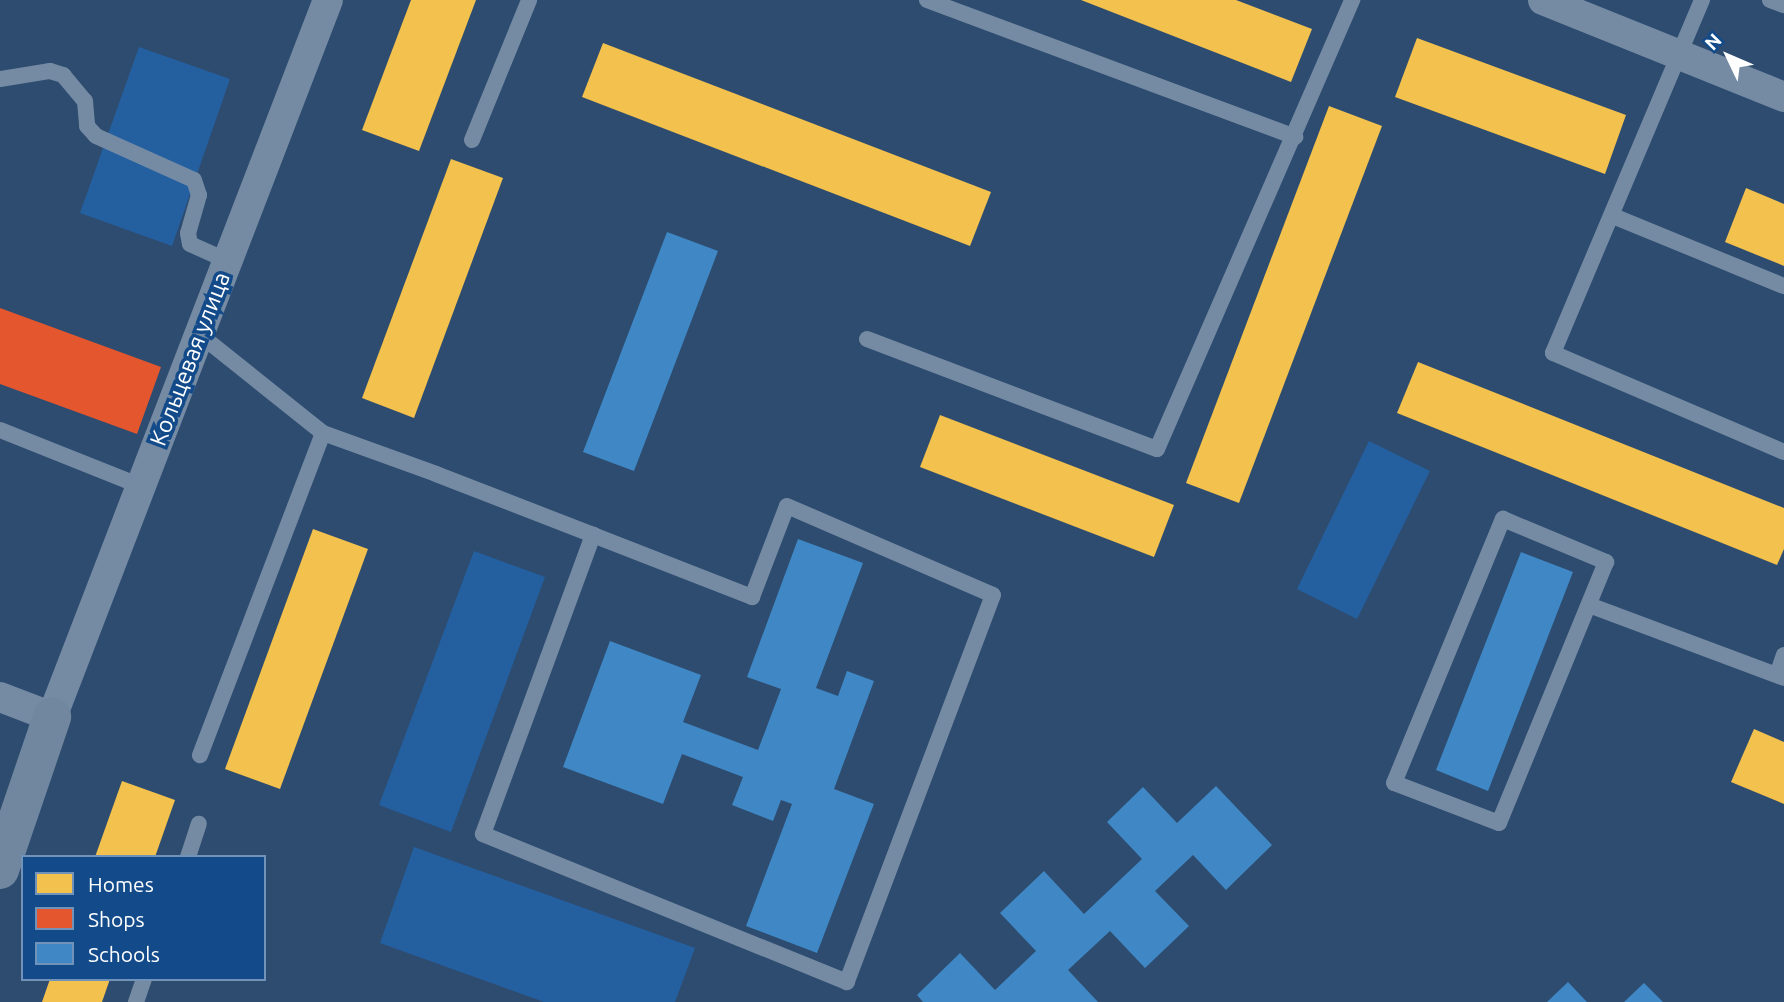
<!DOCTYPE html>
<html>
<head>
<meta charset="utf-8">
<style>
	body { margin:0 }
	#map { position:relative; width:1784px; height:1002px; overflow:hidden; background:#2e4c6f; font-family:Ubuntu,sans-serif }
	div>[style] { position:absolute }
	.green>* { inset:0; background:#2460a0 }
	.homes>* { inset:0; background:#f2c14e }
	.shops>* { inset:0; background:#e4572e }
	.schools>* { inset:0; background:#3f88c5 }
	.lane>* { height:16px; margin:-8px; padding:0 8px; transform-origin:8px; border-radius:8px; background:#758ba4 }
	.street>* { height:30px; margin:-15px; padding:0 15px; transform-origin:15px; border-radius:15px; background:#758ba4 }
	.secondary>* { height:38px; margin:-19px; padding:0 19px; transform-origin:19px; border-radius:19px; background:#70879f }
	span { translate:-50% -50%; white-space:nowrap; text-align:center; line-height:1.15; -webkit-text-stroke:7px #134b8a; paint-order:stroke }
	.street-label { font-size:23px; color:#fff }
	.legend { position:absolute; left:21px; top:855px; width:245px; height:126px; box-sizing:border-box; background:#134b8a; border:2px solid #7193b9; margin:0; padding:9px 12px; list-style:none; font-size:21px; color:#fff }
	.legend li { display:flex; align-items:center; gap:14px; height:35px }
	.legend b { width:35px; border:2px solid #7193b9 }
	.north { position:absolute; left:1693px; top:21px; width:70px; height:70px; -webkit-text-stroke:5px #134b8a; paint-order:stroke; rotate:314deg; font-size:19px; font-weight:700; line-height:28px; text-align:center; color:#fff }
	.north::after { content:''; display:block; margin:auto; width:24px; height:32px; background:#fff; clip-path:polygon(50% 0,100% 100%,50% 72%,0 100%) }
</style>
</head>
<body>
<div id="map">
	<div class="green">
		<i style="clip-path:polygon(139px 47px,230px 79px,172px 246px,80px 213px)"></i>
		<i style="clip-path:polygon(1369px 441px,1430px 471px,1357px 619px,1297px 589px)"></i>
		<i style="clip-path:polygon(474px 551px,545px 577px,451px 832px,379px 805px)"></i>
		<i style="clip-path:polygon(414px 847px,695px 948px,675px 1002px,544px 1002px,380px 943px)"></i>
	</div>
	<div class="homes">
		<i style="clip-path:polygon(411px 0,476px 0,419px 151px,362px 130px)"></i>
		<i style="clip-path:polygon(1081px 0,1236px 0,1312px 29px,1291px 82px)"></i>
		<i style="clip-path:polygon(1417px 38px,1626px 115px,1605px 174px,1395px 97px)"></i>
		<i style="clip-path:polygon(603px 43px,991px 192px,970px 246px,582px 97px)"></i>
		<i style="clip-path:polygon(1329px 106px,1382px 126px,1239px 503px,1186px 483px)"></i>
		<i style="clip-path:polygon(451px 159px,503px 178px,414px 418px,362px 398px)"></i>
		<i style="clip-path:polygon(1746px 188px,1784px 204px,1784px 266px,1725px 242px)"></i>
		<i style="clip-path:polygon(1418px 362px,1784px 508px,1784px 549px,1777px 565px,1397px 413px)"></i>
		<i style="clip-path:polygon(940px 415px,1174px 505px,1154px 557px,920px 467px)"></i>
		<i style="clip-path:polygon(313px 529px,368px 549px,280px 789px,225px 769px)"></i>
		<i style="clip-path:polygon(1754px 729px,1784px 742px,1784px 804px,1731px 782px)"></i>
		<i style="clip-path:polygon(122px 781px,175px 800px,155px 857px,95px 857px)"></i>
		<i style="clip-path:polygon(50px 979px,110px 979px,102px 1002px,42px 1002px)"></i>
	</div>
	<div class="shops">
		<i style="clip-path:polygon(0 308px,161px 367px,137px 434px,0 384px)"></i>
	</div>
	<div class="schools">
		<i style="clip-path:polygon(667px 232px,718px 251px,634px 471px,583px 452px)"></i>
		<i style="clip-path:polygon(798px 539px,863px 563px,816px 688px,838px 696px,847px 671px,874px 681px,834px 789px,874px 804px,817px 953px,746px 926px,792px 804px,781px 800px,773px 821px,732px 805px,743px 777px,682px 754px,663px 804px,563px 767px,610px 641px,701px 675px,683px 722px,758px 750px,781px 689px,747px 677px)"></i>
		<i style="clip-path:polygon(1521px 552px,1573px 572px,1488px 791px,1436px 770px)"></i>
		<i style="clip-path:polygon(1216px 786px,1272px 845px,1226px 890px,1193px 855px,1155px 891px,1189px 926px,1145px 968px,1110px 931px,1068px 970px,1098px 1002px,923px 1002px,917px 995px,960px 953px,995px 990px,1036px 951px,1000px 913px,1044px 871px,1084px 914px,1142px 859px,1107px 822px,1143px 787px,1177px 823px)"></i>
		<i style="clip-path:polygon(1568px 982px,1587px 1002px,1547px 1002px)"></i>
		<i style="clip-path:polygon(1644px 983px,1663px 1002px,1624px 1002px)"></i>
	</div>
	<div class="lane">
		<i style="left:927px;top:0;width:393px;rotate:20.4deg"></i>
		<i style="left:1702px;top:0;width:383px;rotate:112.9deg"></i>
		<i style="left:1553px;top:353px;width:251px;rotate:23.2deg"></i>
		<i style="left:1770px;top:0;width:15px;rotate:20deg"></i>
		<i style="left:0;top:79px;width:51px;rotate:-9.1deg"></i>
		<i style="left:50px;top:71px;width:14px;rotate:17deg"></i>
		<i style="left:63px;top:75px;width:34px;rotate:50deg"></i>
		<i style="left:85px;top:101px;width:25px;rotate:85deg"></i>
		<i style="left:87px;top:126px;width:13px;rotate:48deg"></i>
		<i style="left:96px;top:136px;width:107px;rotate:24.2deg"></i>
		<i style="left:194px;top:180px;width:16px;rotate:72deg"></i>
		<i style="left:199px;top:195px;width:40px;rotate:106deg"></i>
		<i style="left:188px;top:233px;width:11px;rotate:80deg"></i>
		<i style="left:190px;top:244px;width:42px;rotate:24.1deg"></i>
		<i style="left:472px;top:140px;width:151px;rotate:-67.8deg"></i>
		<i style="left:1613px;top:216px;width:185px;rotate:22.3deg"></i>
		<i style="left:199px;top:334px;width:159px;rotate:38.6deg"></i>
		<i style="left:323px;top:433px;width:345px;rotate:110.9deg"></i>
		<i style="left:867px;top:339px;width:310px;rotate:20.8deg"></i>
		<i style="left:1157px;top:449px;width:490px;rotate:-66.5deg"></i>
		<i style="left:0;top:430px;width:152px;rotate:21.7deg"></i>
		<i style="left:323px;top:433px;width:120px;rotate:19.9deg"></i>
		<i style="left:436px;top:474px;width:168px;rotate:21.2deg"></i>
		<i style="left:593px;top:535px;width:171px;rotate:21.3deg"></i>
		<i style="left:752px;top:597px;width:97px;rotate:-69deg"></i>
		<i style="left:787px;top:506px;width:224px;rotate:23.4deg"></i>
		<i style="left:993px;top:595px;width:414px;rotate:110.7deg"></i>
		<i style="left:847px;top:982px;width:393px;rotate:-157.9deg"></i>
		<i style="left:483px;top:834px;width:319px;rotate:-69.8deg"></i>
		<i style="left:1503px;top:519px;width:112px;rotate:22.7deg"></i>
		<i style="left:1606px;top:562px;width:282px;rotate:112.3deg"></i>
		<i style="left:1499px;top:823px;width:112px;rotate:-159.1deg"></i>
		<i style="left:1394px;top:783px;width:286px;rotate:-67.6deg"></i>
		<i style="left:1589px;top:605px;width:208px;rotate:20.5deg"></i>
		<i style="left:1777px;top:675px;width:21px;rotate:-71deg"></i>
		<i style="left:188px;top:857px;width:35px;rotate:-72deg"></i>
		<i style="left:136px;top:1002px;width:24px;rotate:-71deg"></i>
	</div>
	<div class="street">
		<i style="left:1543px;top:0;width:260px;rotate:21.9deg"></i>
		<i style="left:0;top:697px;width:56px;rotate:21deg"></i>
		<i style="left:52px;top:717px;width:768px;rotate:-68.95deg"></i>
	</div>
	<div class="secondary">
		<i style="left:0;top:870px;width:162px;rotate:-71.2deg"></i>
	</div>
	<div class="street-label">
		<span style="left:190px;top:359px;rotate:-69deg">Кольцевая улица</span>
	</div>
	<ul class="legend">
	<li><b style="height:19px;background:#f2c14e"></b>Homes</li>
	<li><b style="height:19px;background:#e4572e"></b>Shops</li>
	<li><b style="height:19px;background:#3f88c5"></b>Schools</li>
	</ul>
	<div class="north">N</div>
</div>
</body>
</html>
